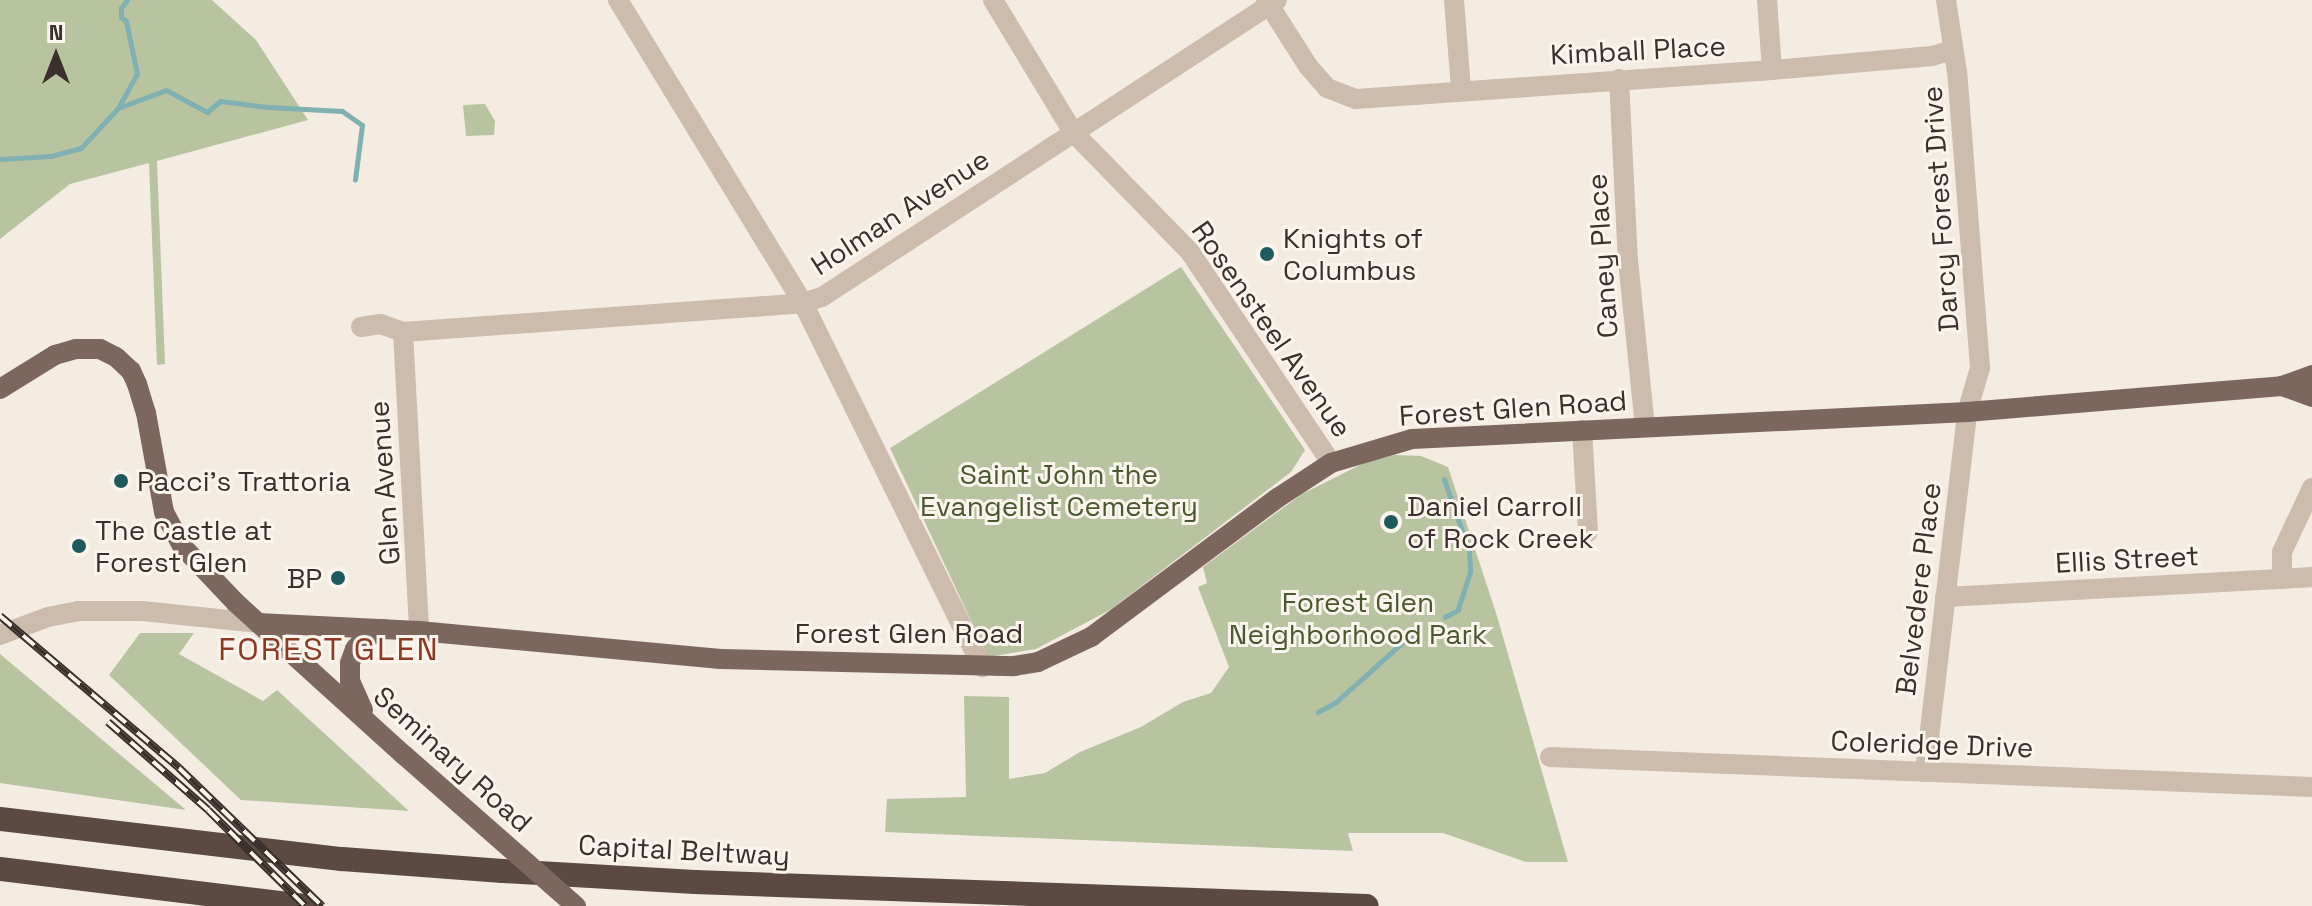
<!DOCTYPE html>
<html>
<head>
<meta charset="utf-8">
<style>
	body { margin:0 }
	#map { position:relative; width:2312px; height:906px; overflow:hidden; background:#f4ebe1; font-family:"Space Grotesk",sans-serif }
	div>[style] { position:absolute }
	.green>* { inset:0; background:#b8c4a0 }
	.stream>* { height:5px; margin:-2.5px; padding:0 2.5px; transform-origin:2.5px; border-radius:2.5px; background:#7fb0b2 }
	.minor>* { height:20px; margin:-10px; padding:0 10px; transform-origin:10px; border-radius:10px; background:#cdbbac }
	.major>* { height:20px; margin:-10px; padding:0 10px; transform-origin:10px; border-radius:10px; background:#7d675c }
	.highway>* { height:24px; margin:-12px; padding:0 12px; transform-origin:12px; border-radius:12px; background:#5c4a42 }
	.rail>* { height:8px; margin-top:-4px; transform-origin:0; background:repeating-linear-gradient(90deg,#fbf5ee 0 15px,#3b302b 0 30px); box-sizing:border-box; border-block:2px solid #3b302b }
	.major-bridge>* { height:20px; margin:-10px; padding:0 10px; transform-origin:10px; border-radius:10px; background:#7d675c }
	.dots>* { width:22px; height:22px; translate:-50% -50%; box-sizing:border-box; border:4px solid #fbf5ee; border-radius:50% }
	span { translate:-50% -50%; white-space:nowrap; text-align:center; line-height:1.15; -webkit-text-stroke:6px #fbf5ee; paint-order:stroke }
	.street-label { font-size:28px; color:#3b302b }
	.poi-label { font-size:28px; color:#3b302b }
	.left { translate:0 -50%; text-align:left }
	.right { translate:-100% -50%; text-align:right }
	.park-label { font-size:28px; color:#4a5a2e }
	.quarter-label { font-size:32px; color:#8c3b22; letter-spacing:2px }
	.north { position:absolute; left:16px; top:16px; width:80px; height:80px; -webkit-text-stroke:6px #fbf5ee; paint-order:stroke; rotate:0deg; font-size:22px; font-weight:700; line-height:32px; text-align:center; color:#3b302b }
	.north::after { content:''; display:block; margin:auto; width:28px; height:36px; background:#3b302b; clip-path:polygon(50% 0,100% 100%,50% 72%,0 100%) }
</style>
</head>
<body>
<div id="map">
	<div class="green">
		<i style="clip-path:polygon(0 0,212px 0,256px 40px,308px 120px,157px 161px,165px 364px,157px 365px,149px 163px,70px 184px,0 239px)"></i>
		<i style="clip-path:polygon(485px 104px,495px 121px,494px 135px,466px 136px,463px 105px)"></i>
		<i style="clip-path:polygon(1181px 267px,1305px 450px,1291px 472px,1110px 610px,1036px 649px,988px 657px,890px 448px)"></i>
		<i style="clip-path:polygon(1394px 455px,1421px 456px,1448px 467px,1497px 616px,1568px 862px,1526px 862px,1443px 833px,1348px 833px,1353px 851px,885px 832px,887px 799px,966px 797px,964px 696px,1009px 697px,1009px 779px,1045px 773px,1080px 752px,1141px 727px,1183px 702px,1211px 693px,1229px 667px,1198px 587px,1207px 583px,1203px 567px,1302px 494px,1366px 462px)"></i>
		<i style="clip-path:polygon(140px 633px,194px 633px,179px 654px,263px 701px,277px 690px,409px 811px,241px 800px,109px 675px)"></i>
		<i style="clip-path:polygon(0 654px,186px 810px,0 783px)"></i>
	</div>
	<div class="stream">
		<i style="left:118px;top:108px;width:51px;rotate:-20.6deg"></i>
		<i style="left:166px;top:90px;width:47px;rotate:28.2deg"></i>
		<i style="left:207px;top:112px;width:17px;rotate:-40deg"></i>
		<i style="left:220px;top:101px;width:48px;rotate:7.1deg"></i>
		<i style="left:268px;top:107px;width:74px;rotate:3.1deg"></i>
		<i style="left:342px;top:111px;width:24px;rotate:35deg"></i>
		<i style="left:362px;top:125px;width:55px;rotate:97.3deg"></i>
		<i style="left:0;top:159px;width:51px;rotate:-3.4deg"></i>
		<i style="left:51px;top:156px;width:31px;rotate:-15deg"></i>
		<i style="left:81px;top:148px;width:54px;rotate:-47.2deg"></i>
		<i style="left:118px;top:108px;width:39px;rotate:-61deg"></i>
		<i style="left:137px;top:74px;width:54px;rotate:-101.7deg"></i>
		<i style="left:126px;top:21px;width:6px;rotate:-141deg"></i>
		<i style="left:121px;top:17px;width:9px;rotate:-90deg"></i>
		<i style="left:121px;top:8px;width:10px;rotate:-53deg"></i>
		<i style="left:1444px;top:479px;width:76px;rotate:70.9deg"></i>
		<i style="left:1469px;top:551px;width:21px;rotate:87deg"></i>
		<i style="left:1470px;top:572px;width:40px;rotate:108deg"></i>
		<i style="left:1458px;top:610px;width:15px;rotate:152deg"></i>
		<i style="left:1318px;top:712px;width:21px;rotate:-29deg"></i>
		<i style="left:1336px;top:702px;width:93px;rotate:-41.9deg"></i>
		<i style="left:1405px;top:640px;width:12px;rotate:-14deg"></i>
	</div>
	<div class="minor">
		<i style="left:618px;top:0;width:355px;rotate:58.6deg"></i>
		<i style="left:803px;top:303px;width:406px;rotate:63.8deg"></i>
		<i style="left:993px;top:0;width:154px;rotate:58.8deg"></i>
		<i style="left:1073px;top:132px;width:168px;rotate:45.7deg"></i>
		<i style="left:1190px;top:252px;width:254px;rotate:56.2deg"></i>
		<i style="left:1266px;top:0;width:78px;rotate:57.5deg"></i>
		<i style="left:1308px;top:66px;width:29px;rotate:49deg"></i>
		<i style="left:1327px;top:88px;width:31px;rotate:21deg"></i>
		<i style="left:1356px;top:99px;width:417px;rotate:-4deg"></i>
		<i style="left:1772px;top:70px;width:161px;rotate:-5deg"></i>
		<i style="left:1932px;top:56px;width:22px;rotate:-16deg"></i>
		<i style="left:1454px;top:0;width:89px;rotate:85.5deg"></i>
		<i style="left:1767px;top:0;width:70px;rotate:85.9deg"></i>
		<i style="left:1619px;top:79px;width:181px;rotate:87.2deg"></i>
		<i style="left:1628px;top:260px;width:168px;rotate:84.2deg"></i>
		<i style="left:361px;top:327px;width:19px;rotate:-9deg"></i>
		<i style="left:380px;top:324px;width:24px;rotate:19deg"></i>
		<i style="left:403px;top:332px;width:401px;rotate:-4.1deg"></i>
		<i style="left:803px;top:303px;width:20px;rotate:-18deg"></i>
		<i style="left:822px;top:297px;width:543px;rotate:-33.13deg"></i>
		<i style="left:403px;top:332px;width:299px;rotate:86.9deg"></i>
		<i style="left:1582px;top:430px;width:102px;rotate:86.6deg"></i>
		<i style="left:2282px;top:579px;width:27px;rotate:-90deg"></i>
		<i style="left:2282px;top:552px;width:71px;rotate:-64.9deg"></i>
		<i style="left:1945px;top:597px;width:368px;rotate:-3.1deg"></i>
		<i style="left:0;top:635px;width:51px;rotate:-20.6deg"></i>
		<i style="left:48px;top:617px;width:32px;rotate:-11deg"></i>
		<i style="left:79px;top:611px;width:63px"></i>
		<i style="left:142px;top:611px;width:117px;rotate:5.9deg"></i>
		<i style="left:1550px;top:757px;width:763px;rotate:2.25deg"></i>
		<i style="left:1925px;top:772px;width:362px;rotate:-83.3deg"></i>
		<i style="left:1967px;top:412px;width:46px;rotate:-73.5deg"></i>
		<i style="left:1980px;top:368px;width:297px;rotate:-94.4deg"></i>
		<i style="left:1957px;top:72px;width:73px;rotate:-98.7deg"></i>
	</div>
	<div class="major">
		<i style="left:2282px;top:386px;width:32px;rotate:20deg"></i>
		<i style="left:0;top:389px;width:65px;rotate:-31.7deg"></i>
		<i style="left:55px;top:355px;width:22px;rotate:-16deg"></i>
		<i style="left:76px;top:349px;width:24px"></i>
		<i style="left:100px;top:349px;width:18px;rotate:27deg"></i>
		<i style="left:116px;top:357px;width:21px;rotate:43deg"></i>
		<i style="left:131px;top:371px;width:14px;rotate:65deg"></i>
		<i style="left:137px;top:384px;width:30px;rotate:73deg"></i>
		<i style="left:146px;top:413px;width:101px;rotate:79.7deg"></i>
		<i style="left:164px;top:512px;width:40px;rotate:62deg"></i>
		<i style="left:183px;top:547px;width:76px;rotate:46.6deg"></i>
		<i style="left:235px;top:602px;width:228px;rotate:42.2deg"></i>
		<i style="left:258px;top:623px;width:161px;rotate:2.8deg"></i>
		<i style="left:419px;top:631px;width:303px;rotate:5.3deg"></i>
		<i style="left:721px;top:659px;width:293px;rotate:1.4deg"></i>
		<i style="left:1014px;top:666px;width:24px;rotate:-9deg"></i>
		<i style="left:1038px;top:662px;width:59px;rotate:-25.3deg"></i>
		<i style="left:1091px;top:637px;width:234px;rotate:-36.7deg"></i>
		<i style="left:1279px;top:497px;width:62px;rotate:-33.2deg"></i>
		<i style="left:1331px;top:463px;width:84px;rotate:-16.5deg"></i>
		<i style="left:1412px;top:439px;width:556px;rotate:-2.79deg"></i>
		<i style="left:1967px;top:412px;width:316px;rotate:-4.7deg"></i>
		<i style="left:2282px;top:386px;width:32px;rotate:-20deg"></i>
		<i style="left:363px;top:710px;width:32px;rotate:-114deg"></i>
		<i style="left:350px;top:681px;width:18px;rotate:-90deg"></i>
		<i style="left:350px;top:663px;width:15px;rotate:-70deg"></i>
		<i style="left:355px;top:649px;width:13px;rotate:-48deg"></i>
		<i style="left:364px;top:639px;width:22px;rotate:-27deg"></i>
	</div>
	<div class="highway">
		<i style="left:0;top:819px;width:344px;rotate:6.7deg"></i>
		<i style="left:342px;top:859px;width:161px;rotate:4.3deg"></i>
		<i style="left:503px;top:871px;width:192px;rotate:3.3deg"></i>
		<i style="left:695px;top:882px;width:672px;rotate:2.05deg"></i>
		<i style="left:0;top:869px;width:307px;rotate:6.9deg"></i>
	</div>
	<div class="rail">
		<i style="left:0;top:616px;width:235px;rotate:40.3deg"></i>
		<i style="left:179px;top:768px;width:199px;rotate:44deg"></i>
		<i style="left:108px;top:722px;width:133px;rotate:41.3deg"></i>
		<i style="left:208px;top:810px;width:136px;rotate:44.7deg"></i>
	</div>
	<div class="major-bridge">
		<i style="left:404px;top:755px;width:229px;rotate:41.3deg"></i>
	</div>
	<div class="dots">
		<i style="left:1267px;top:254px;background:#1f5a5e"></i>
		<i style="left:121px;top:481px;background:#1f5a5e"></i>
		<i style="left:1391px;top:522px;background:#1f5a5e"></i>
		<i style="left:79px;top:546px;background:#1f5a5e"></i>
		<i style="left:338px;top:578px;background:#1f5a5e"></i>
	</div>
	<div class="street-label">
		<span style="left:1638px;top:50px;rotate:-3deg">Kimball Place</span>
		<span style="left:1940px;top:209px;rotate:-94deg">Darcy Forest Drive</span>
		<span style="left:900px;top:212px;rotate:-33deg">Holman Avenue</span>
		<span style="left:1602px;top:256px;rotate:-94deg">Caney Place</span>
		<span style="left:1272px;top:329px;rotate:55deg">Rosensteel Avenue</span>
		<span style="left:1513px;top:408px;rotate:-4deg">Forest Glen Road</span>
		<span style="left:384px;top:483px;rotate:-94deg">Glen Avenue</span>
		<span style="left:2127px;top:559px;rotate:-3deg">Ellis Street</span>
		<span style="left:1918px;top:589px;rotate:-83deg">Belvedere Place</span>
		<span style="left:909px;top:633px">Forest Glen Road</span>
		<span style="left:1932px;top:744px;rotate:2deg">Coleridge Drive</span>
		<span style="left:453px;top:759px;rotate:42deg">Seminary Road</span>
		<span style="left:684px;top:850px;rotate:3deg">Capital Beltway</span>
	</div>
	<div class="poi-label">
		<span class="left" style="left:1283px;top:254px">Knights of<br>Columbus</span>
		<span class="left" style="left:137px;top:481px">Pacci's Trattoria</span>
		<span class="left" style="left:1407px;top:522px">Daniel Carroll<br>of Rock Creek</span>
		<span class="left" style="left:95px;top:546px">The Castle at<br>Forest Glen</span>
		<span class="right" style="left:322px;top:578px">BP</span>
	</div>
	<div class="park-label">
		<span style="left:1059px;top:490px">Saint John the<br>Evangelist Cemetery</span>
		<span style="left:1358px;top:618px">Forest Glen<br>Neighborhood Park</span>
	</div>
	<div class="quarter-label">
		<span style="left:329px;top:649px">FOREST GLEN</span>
	</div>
	<div class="north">N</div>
</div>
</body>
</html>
